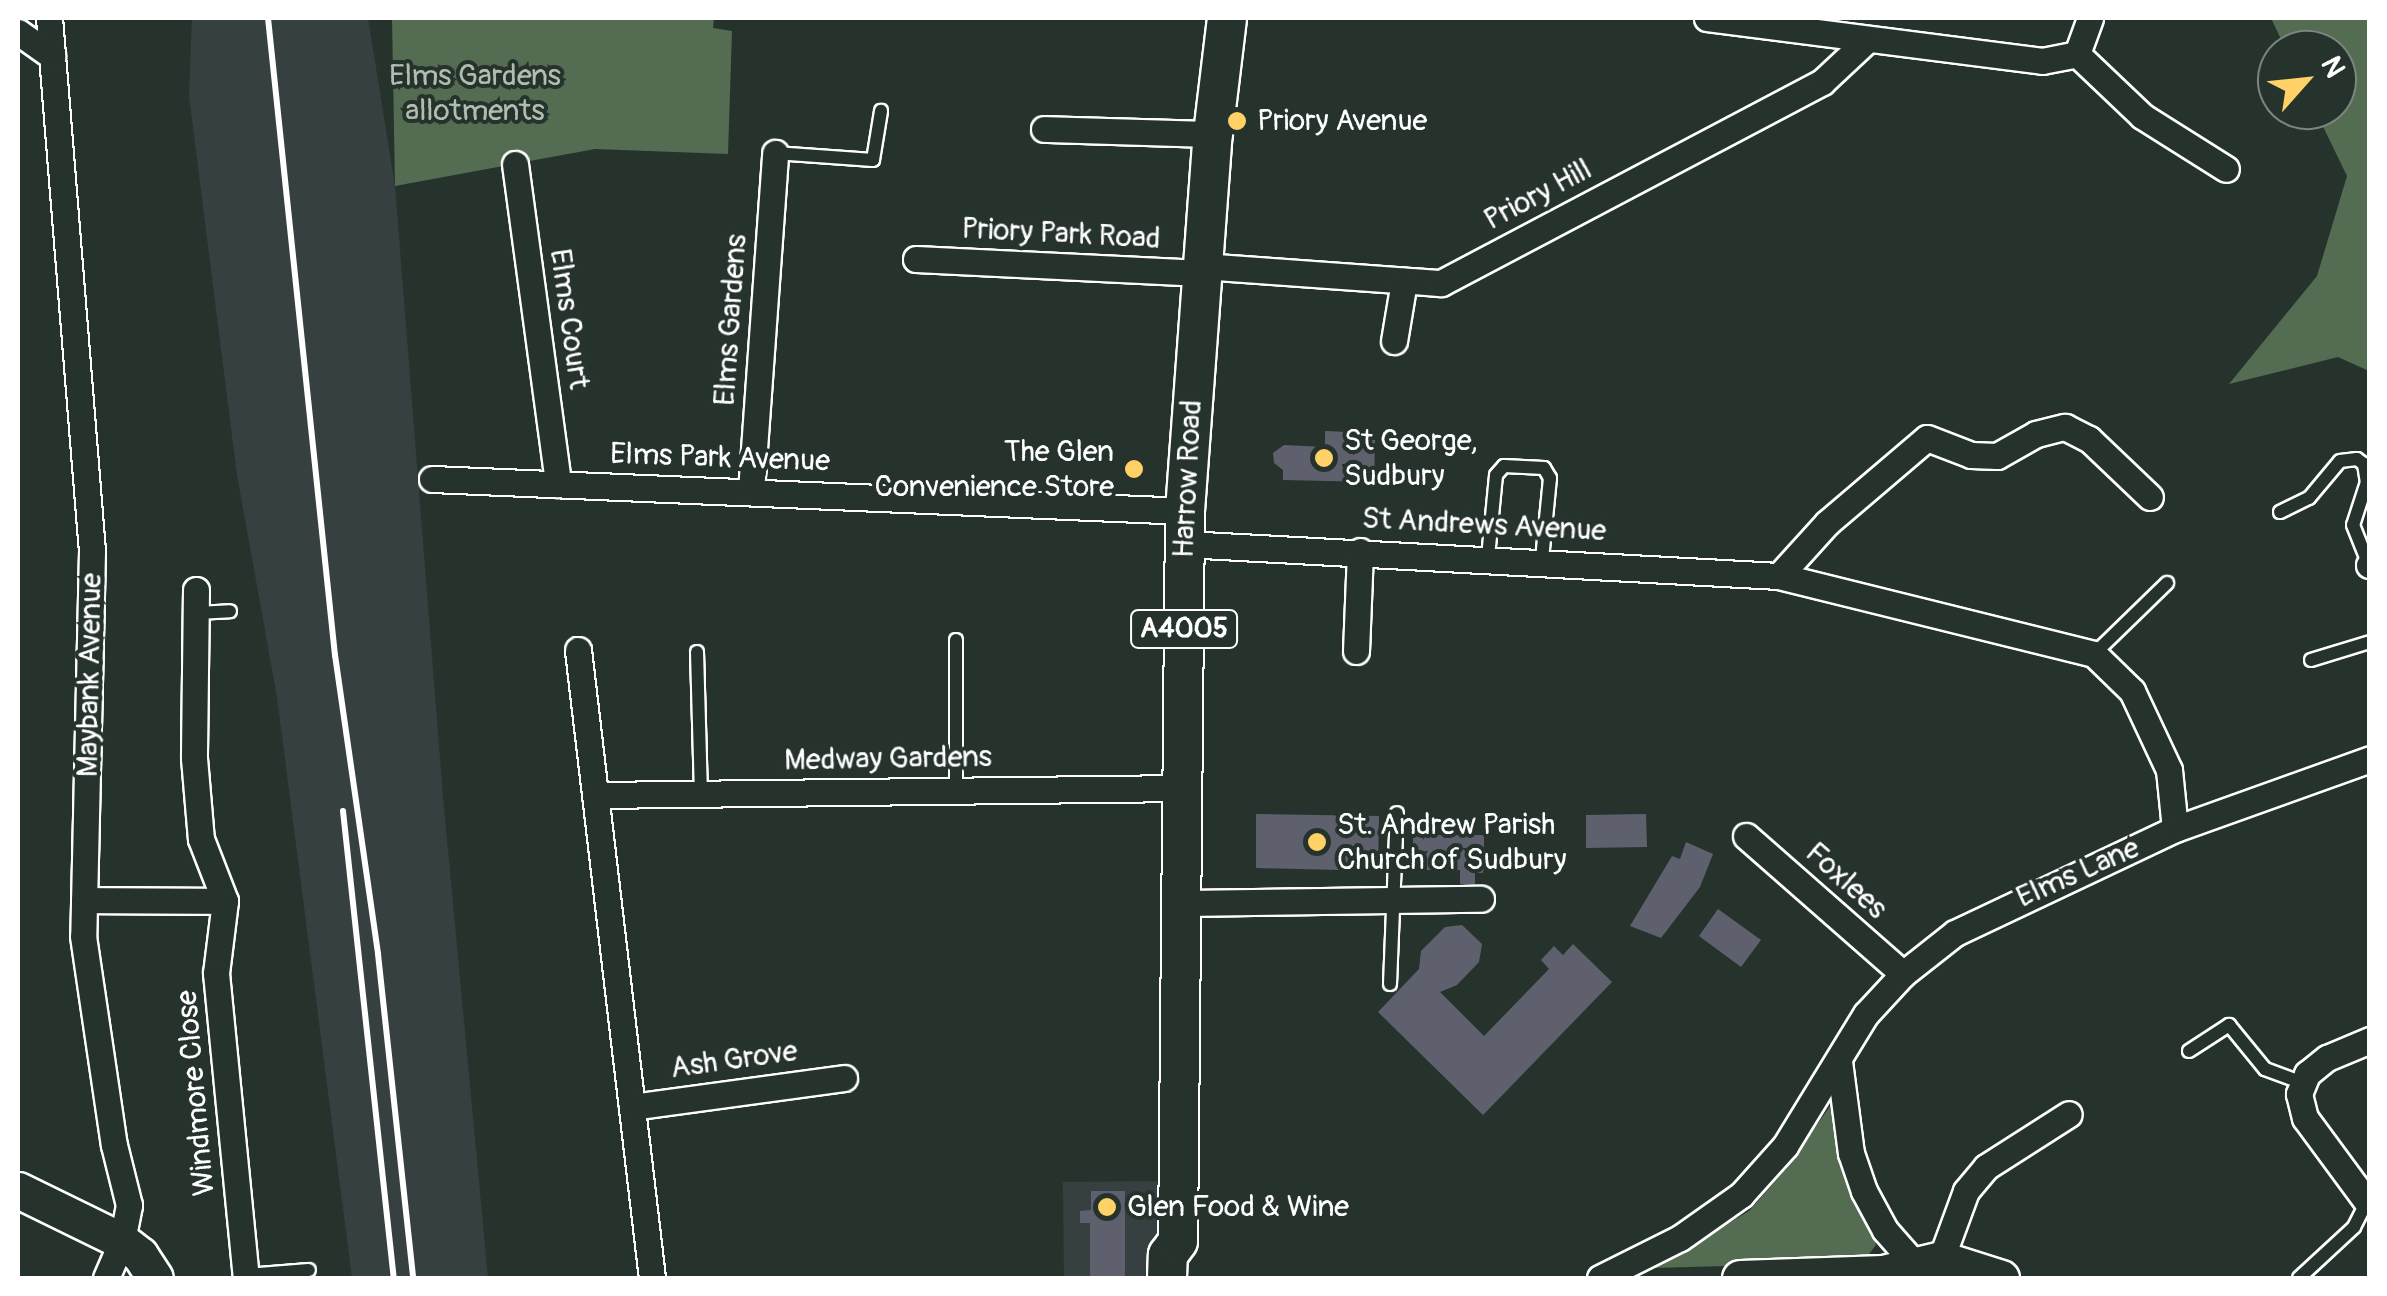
<!DOCTYPE html>
<html>
<head>
<meta charset="utf-8">
<style>
	body { margin:0 }
	#map { position:relative; width:2387px; height:1296px; overflow:hidden; background:#26332d; font-family:Pangolin,sans-serif }
	div>[style] { position:absolute }
	.built>* { inset:0; background:#374040 }
	.green>* { inset:0; background:#546c52 }
	.building>* { inset:0; background:#5f606d }
	.roads { filter:drop-shadow(2px 0 #fff) drop-shadow(-2px 0 #fff) drop-shadow(0 2px #fff) drop-shadow(0 -2px #fff) }
	.lane>* { height:12px; margin:-6px; padding:0 6px; transform-origin:6px; border-radius:6px; background:#26332d }
	.street>* { height:25px; margin:-12.5px; padding:0 12.5px; transform-origin:12.5px; border-radius:12.5px; background:#26332d }
	.secondary>* { height:35px; margin:-17.5px; padding:0 17.5px; transform-origin:17.5px; border-radius:17.5px; background:#26332d }
	.primary>* { height:38px; margin:-19px; padding:0 19px; transform-origin:19px; border-radius:19px; background:#26332d }
	.rail>* { height:6px; margin:-3px; padding:0 3px; transform-origin:3px; border-radius:3px; background:#fff }
	.dots>* { width:28px; height:28px; translate:-50% -50%; box-sizing:border-box; border:5px solid #26332d; border-radius:50% }
	span { translate:-50% -50%; white-space:nowrap; text-align:center; line-height:1.15; -webkit-text-stroke:8px #26332d; paint-order:stroke }
	.shield-label span { padding:2px 8px; background:#26332d; border:2px solid; border-radius:8px; -webkit-text-stroke-width:0 }
	.shield-label { font-size:28px; color:#fff; font-weight:700 }
	.park-label { font-size:30px; color:#b2bdb1 }
	.poi-label { font-size:30px; color:#fff }
	.left { translate:0 -50%; text-align:left }
	.right { translate:-100% -50%; text-align:right }
	.street-label { font-size:30px; color:#fff }
	.frame { position:absolute; inset:0; border:20px solid #fff; pointer-events:none }
	.north { position:absolute; left:2257px; top:30px; width:100px; height:100px; box-sizing:border-box; background:#26332d; border:2px solid #7d8581; border-radius:50%; rotate:63deg; font-size:28px; font-weight:700; line-height:40px; text-align:center; color:#fff }
	.north::after { content:''; display:block; margin:auto; width:35px; height:45px; background:#ffd166; clip-path:polygon(50% 0,100% 100%,50% 72%,0 100%) }
</style>
</head>
<body>
<div id="map">
	<div class="built">
		<i style="clip-path:polygon(192px 18px,368px 18px,395px 186px,443px 797px,488px 1278px,352px 1278px,277px 697px,237px 475px,189px 96px)"></i>
		<i style="clip-path:polygon(1159px 1181px,1158px 1245px,1149px 1277px,1064px 1278px,1063px 1182px)"></i>
	</div>
	<div class="green">
		<i style="clip-path:polygon(392px 18px,714px 18px,713px 28px,732px 31px,728px 154px,595px 149px,395px 186px)"></i>
		<i style="clip-path:polygon(2271px 18px,2369px 18px,2369px 371px,2338px 357px,2229px 384px,2317px 276px,2347px 176px,2315px 110px,2337px 110px,2337px 50px,2286px 50px)"></i>
		<i style="clip-path:polygon(1833px 1102px,1876px 1245px,1863px 1262px,1654px 1268px,1749px 1211px,1786px 1169px)"></i>
	</div>
	<div class="building">
		<i style="clip-path:polygon(1325px 431px,1348px 432px,1347px 440px,1375px 440px,1374px 482px,1283px 480px,1283px 470px,1274px 463px,1273px 453px,1284px 445px,1325px 447px)"></i>
		<i style="clip-path:polygon(1256px 814px,1379px 816px,1378px 871px,1256px 868px)"></i>
		<i style="clip-path:polygon(1646px 814px,1647px 847px,1586px 848px,1586px 815px)"></i>
		<i style="clip-path:polygon(1413px 835px,1484px 835px,1484px 873px,1475px 873px,1475px 885px,1460px 884px,1460px 870px,1413px 870px)"></i>
		<i style="clip-path:polygon(1686px 842px,1713px 854px,1700px 887px,1661px 938px,1630px 926px,1672px 856px,1680px 859px)"></i>
		<i style="clip-path:polygon(1718px 909px,1761px 940px,1741px 967px,1699px 936px)"></i>
		<i style="clip-path:polygon(1462px 925px,1482px 944px,1479px 962px,1457px 985px,1440px 992px,1484px 1036px,1549px 969px,1541px 960px,1554px 946px,1563px 955px,1573px 944px,1612px 982px,1483px 1115px,1378px 1012px,1419px 969px,1421px 951px,1445px 927px)"></i>
		<i style="clip-path:polygon(1091px 1191px,1125px 1191px,1125px 1277px,1090px 1278px,1090px 1223px,1080px 1223px,1080px 1211px,1091px 1210px)"></i>
	</div>
	<div class="roads">
		<div class="lane">
			<i style="left:775px;top:153px;width:98px;rotate:4.1deg"></i>
			<i style="left:873px;top:160px;width:50px;rotate:-80.7deg"></i>
			<i style="left:2280px;top:512px;width:32px;rotate:-26deg"></i>
			<i style="left:2309px;top:498px;width:48px;rotate:-50deg"></i>
			<i style="left:2340px;top:461px;width:17px;rotate:-7deg"></i>
			<i style="left:2357px;top:459px;width:9px;rotate:36deg"></i>
			<i style="left:2364px;top:464px;width:18px;rotate:81deg"></i>
			<i style="left:2367px;top:482px;width:45px;rotate:108deg"></i>
			<i style="left:2353px;top:525px;width:43px;rotate:68.2deg"></i>
			<i style="left:1488px;top:557px;width:82px;rotate:-84.4deg"></i>
			<i style="left:1496px;top:475px;width:12px;rotate:-48deg"></i>
			<i style="left:1504px;top:466px;width:40px;rotate:2.9deg"></i>
			<i style="left:1544px;top:468px;width:12px;rotate:59deg"></i>
			<i style="left:1550px;top:478px;width:82px;rotate:95.6deg"></i>
			<i style="left:197px;top:613px;width:33px;rotate:-3deg"></i>
			<i style="left:697px;top:652px;width:141px;rotate:88.4deg"></i>
			<i style="left:2094px;top:654px;width:102px;rotate:-44.2deg"></i>
			<i style="left:2311px;top:660px;width:62px;rotate:-17deg"></i>
			<i style="left:956px;top:791px;width:151px;rotate:-90deg"></i>
			<i style="left:1390px;top:984px;width:171px;rotate:-87.7deg"></i>
			<i style="left:2189px;top:1051px;width:48px;rotate:-33deg"></i>
			<i style="left:2229px;top:1025px;width:57px;rotate:50.7deg"></i>
			<i style="left:2265px;top:1069px;width:40px;rotate:20.2deg"></i>
			<i style="left:246px;top:1275px;width:63px;rotate:-4.5deg"></i>
			<i style="left:2299px;top:1278px;width:75px;rotate:-42.8deg"></i>
			<i style="left:2354px;top:1227px;width:28px;rotate:-63deg"></i>
		</div>
		<div class="street">
			<i style="left:49px;top:18px;width:535px;rotate:85.39deg"></i>
			<i style="left:92px;top:551px;width:385px;rotate:91.3deg"></i>
			<i style="left:83px;top:936px;width:211px;rotate:81.6deg"></i>
			<i style="left:114px;top:1145px;width:62px;rotate:76deg"></i>
			<i style="left:129px;top:1205px;width:37px;rotate:101deg"></i>
			<i style="left:122px;top:1241px;width:40px;rotate:113.4deg"></i>
			<i style="left:1707px;top:18px;width:338px;rotate:7.3deg"></i>
			<i style="left:2042px;top:61px;width:36px;rotate:-11deg"></i>
			<i style="left:2077px;top:54px;width:38px;rotate:-70deg"></i>
			<i style="left:18px;top:32px;width:42px;rotate:35.2deg"></i>
			<i style="left:2077px;top:54px;width:90px;rotate:43.6deg"></i>
			<i style="left:2142px;top:116px;width:99px;rotate:32.2deg"></i>
			<i style="left:1044px;top:129px;width:169px;rotate:1.7deg"></i>
			<i style="left:515px;top:164px;width:323px;rotate:82.3deg"></i>
			<i style="left:916px;top:259px;width:286px;rotate:2.8deg"></i>
			<i style="left:1202px;top:266px;width:240px;rotate:4.1deg"></i>
			<i style="left:1441px;top:283px;width:431px;rotate:-27.8deg"></i>
			<i style="left:1822px;top:82px;width:62px;rotate:-43deg"></i>
			<i style="left:1394px;top:341px;width:61px;rotate:-80.5deg"></i>
			<i style="left:432px;top:479px;width:754px;rotate:2.43deg"></i>
			<i style="left:751px;top:491px;width:339px;rotate:-85.9deg"></i>
			<i style="left:1184px;top:544px;width:596px;rotate:3.08deg"></i>
			<i style="left:1779px;top:576px;width:325px;rotate:13.9deg"></i>
			<i style="left:2094px;top:654px;width:53px;rotate:44.2deg"></i>
			<i style="left:2132px;top:691px;width:87px;rotate:64.9deg"></i>
			<i style="left:2169px;top:770px;width:59px;rotate:84.2deg"></i>
			<i style="left:2369px;top:565px;width:1px"></i>
			<i style="left:1779px;top:576px;width:72px;rotate:-47.8deg"></i>
			<i style="left:1827px;top:523px;width:131px;rotate:-40.4deg"></i>
			<i style="left:1927px;top:438px;width:47px;rotate:21.1deg"></i>
			<i style="left:1971px;top:455px;width:26px;rotate:2deg"></i>
			<i style="left:1997px;top:456px;width:45px;rotate:-29.4deg"></i>
			<i style="left:2036px;top:434px;width:30px;rotate:-14deg"></i>
			<i style="left:2065px;top:427px;width:27px;rotate:27deg"></i>
			<i style="left:2089px;top:439px;width:84px;rotate:43.6deg"></i>
			<i style="left:196px;top:590px;width:168px;rotate:90.7deg"></i>
			<i style="left:194px;top:758px;width:81px;rotate:85.1deg"></i>
			<i style="left:201px;top:839px;width:66px;rotate:68.8deg"></i>
			<i style="left:225px;top:901px;width:73px;rotate:97.1deg"></i>
			<i style="left:216px;top:973px;width:306px;rotate:84.4deg"></i>
			<i style="left:578px;top:650px;width:632px;rotate:83.28deg"></i>
			<i style="left:1356px;top:651px;width:100px;rotate:-87.7deg"></i>
			<i style="left:595px;top:795px;width:587px;rotate:-0.68deg"></i>
			<i style="left:1746px;top:836px;width:209px;rotate:41.3deg"></i>
			<i style="left:84px;top:900px;width:141px;rotate:0.4deg"></i>
			<i style="left:1180px;top:903px;width:301px;rotate:-0.8deg"></i>
			<i style="left:1839px;top:1061px;width:93px;rotate:82.6deg"></i>
			<i style="left:1851px;top:1153px;width:40px;rotate:71.1deg"></i>
			<i style="left:1864px;top:1191px;width:44px;rotate:61.7deg"></i>
			<i style="left:1885px;top:1230px;width:44px;rotate:48.7deg"></i>
			<i style="left:632px;top:1107px;width:214px;rotate:-7.8deg"></i>
			<i style="left:2367px;top:1202px;width:104px;rotate:-126.4deg"></i>
			<i style="left:2305px;top:1118px;width:25px;rotate:-104deg"></i>
			<i style="left:2299px;top:1094px;width:22px;rotate:-68deg"></i>
			<i style="left:2307px;top:1074px;width:26px;rotate:-39deg"></i>
			<i style="left:2327px;top:1058px;width:47px;rotate:-22.7deg"></i>
			<i style="left:1941px;top:1259px;width:72px;rotate:-69.8deg"></i>
			<i style="left:1966px;top:1191px;width:31px;rotate:-50deg"></i>
			<i style="left:1986px;top:1167px;width:98px;rotate:-32.6deg"></i>
			<i style="left:1600px;top:1278px;width:89px;rotate:-26.6deg"></i>
			<i style="left:1680px;top:1238px;width:75px;rotate:-35.2deg"></i>
			<i style="left:1741px;top:1195px;width:66px;rotate:-48.1deg"></i>
			<i style="left:1785px;top:1146px;width:155px;rotate:-58.5deg"></i>
			<i style="left:1866px;top:1014px;width:54px;rotate:-47.2deg"></i>
			<i style="left:1903px;top:974px;width:66px;rotate:-38.3deg"></i>
			<i style="left:1955px;top:933px;width:243px;rotate:-25.3deg"></i>
			<i style="left:2175px;top:829px;width:207px;rotate:-19.7deg"></i>
		</div>
		<div class="secondary">
			<i style="left:18px;top:1190px;width:116px;rotate:26.1deg"></i>
			<i style="left:122px;top:1241px;width:23px;rotate:38deg"></i>
			<i style="left:140px;top:1255px;width:27px;rotate:57deg"></i>
			<i style="left:1740px;top:1278px;width:143px;rotate:-2deg"></i>
			<i style="left:1883px;top:1273px;width:60px;rotate:-13.6deg"></i>
			<i style="left:1941px;top:1259px;width:63px;rotate:17.6deg"></i>
		</div>
		<div class="primary">
			<i style="left:1167px;top:1278px;width:23px;rotate:-88deg"></i>
			<i style="left:1168px;top:1255px;width:17px;rotate:-54deg"></i>
			<i style="left:1178px;top:1241px;width:730px;rotate:-89.45deg"></i>
			<i style="left:1185px;top:511px;width:378px;rotate:-85.8deg"></i>
			<i style="left:1213px;top:134px;width:117px;rotate:-83.1deg"></i>
		</div>
	</div>
	<div class="rail">
		<i style="left:268px;top:18px;width:641px;rotate:84deg"></i>
		<i style="left:335px;top:655px;width:302px;rotate:81.8deg"></i>
		<i style="left:378px;top:954px;width:326px;rotate:83.8deg"></i>
		<i style="left:343px;top:811px;width:470px;rotate:83.8deg"></i>
	</div>
	<div class="dots">
		<i style="left:1237px;top:121px;background:#ffd166"></i>
		<i style="left:1324px;top:458px;background:#ffd166"></i>
		<i style="left:1134px;top:469px;background:#ffd166"></i>
		<i style="left:1317px;top:842px;background:#ffd166"></i>
		<i style="left:1107px;top:1207px;background:#ffd166"></i>
	</div>
	<div class="shield-label">
		<span style="left:1184px;top:629px">A4005</span>
	</div>
	<div class="park-label">
		<span style="left:475px;top:93px">Elms Gardens<br>allotments</span>
	</div>
	<div class="poi-label">
		<span class="left" style="left:1257px;top:121px">Priory Avenue</span>
		<span class="left" style="left:1344px;top:458px">St George,<br>Sudbury</span>
		<span class="right" style="left:1114px;top:469px">The Glen<br>Convenience Store</span>
		<span class="left" style="left:1337px;top:842px">St. Andrew Parish<br>Church of Sudbury</span>
		<span class="left" style="left:1127px;top:1207px">Glen Food &amp; Wine</span>
	</div>
	<div class="street-label">
		<span style="left:1538px;top:195px;rotate:-28deg">Priory Hill</span>
		<span style="left:1061px;top:234px;rotate:3deg">Priory Park Road</span>
		<span style="left:569px;top:319px;rotate:82deg">Elms Court</span>
		<span style="left:731px;top:320px;rotate:-86deg">Elms Gardens</span>
		<span style="left:720px;top:458px;rotate:2deg">Elms Park Avenue</span>
		<span style="left:1188px;top:479px;rotate:-87deg">Harrow Road</span>
		<span style="left:1484px;top:525px;rotate:3deg">St Andrews Avenue</span>
		<span style="left:90px;top:675px;rotate:-89deg">Maybank Avenue</span>
		<span style="left:888px;top:759px;rotate:-1deg">Medway Gardens</span>
		<span style="left:2078px;top:873px;rotate:-24deg">Elms Lane</span>
		<span style="left:1846px;top:881px;rotate:42deg">Foxlees</span>
		<span style="left:734px;top:1060px;rotate:-8deg">Ash Grove</span>
		<span style="left:196px;top:1093px;rotate:-95deg">Windmore Close</span>
	</div>
	<div class="frame"></div>
	<div class="north">N</div>
</div>
</body>
</html>
